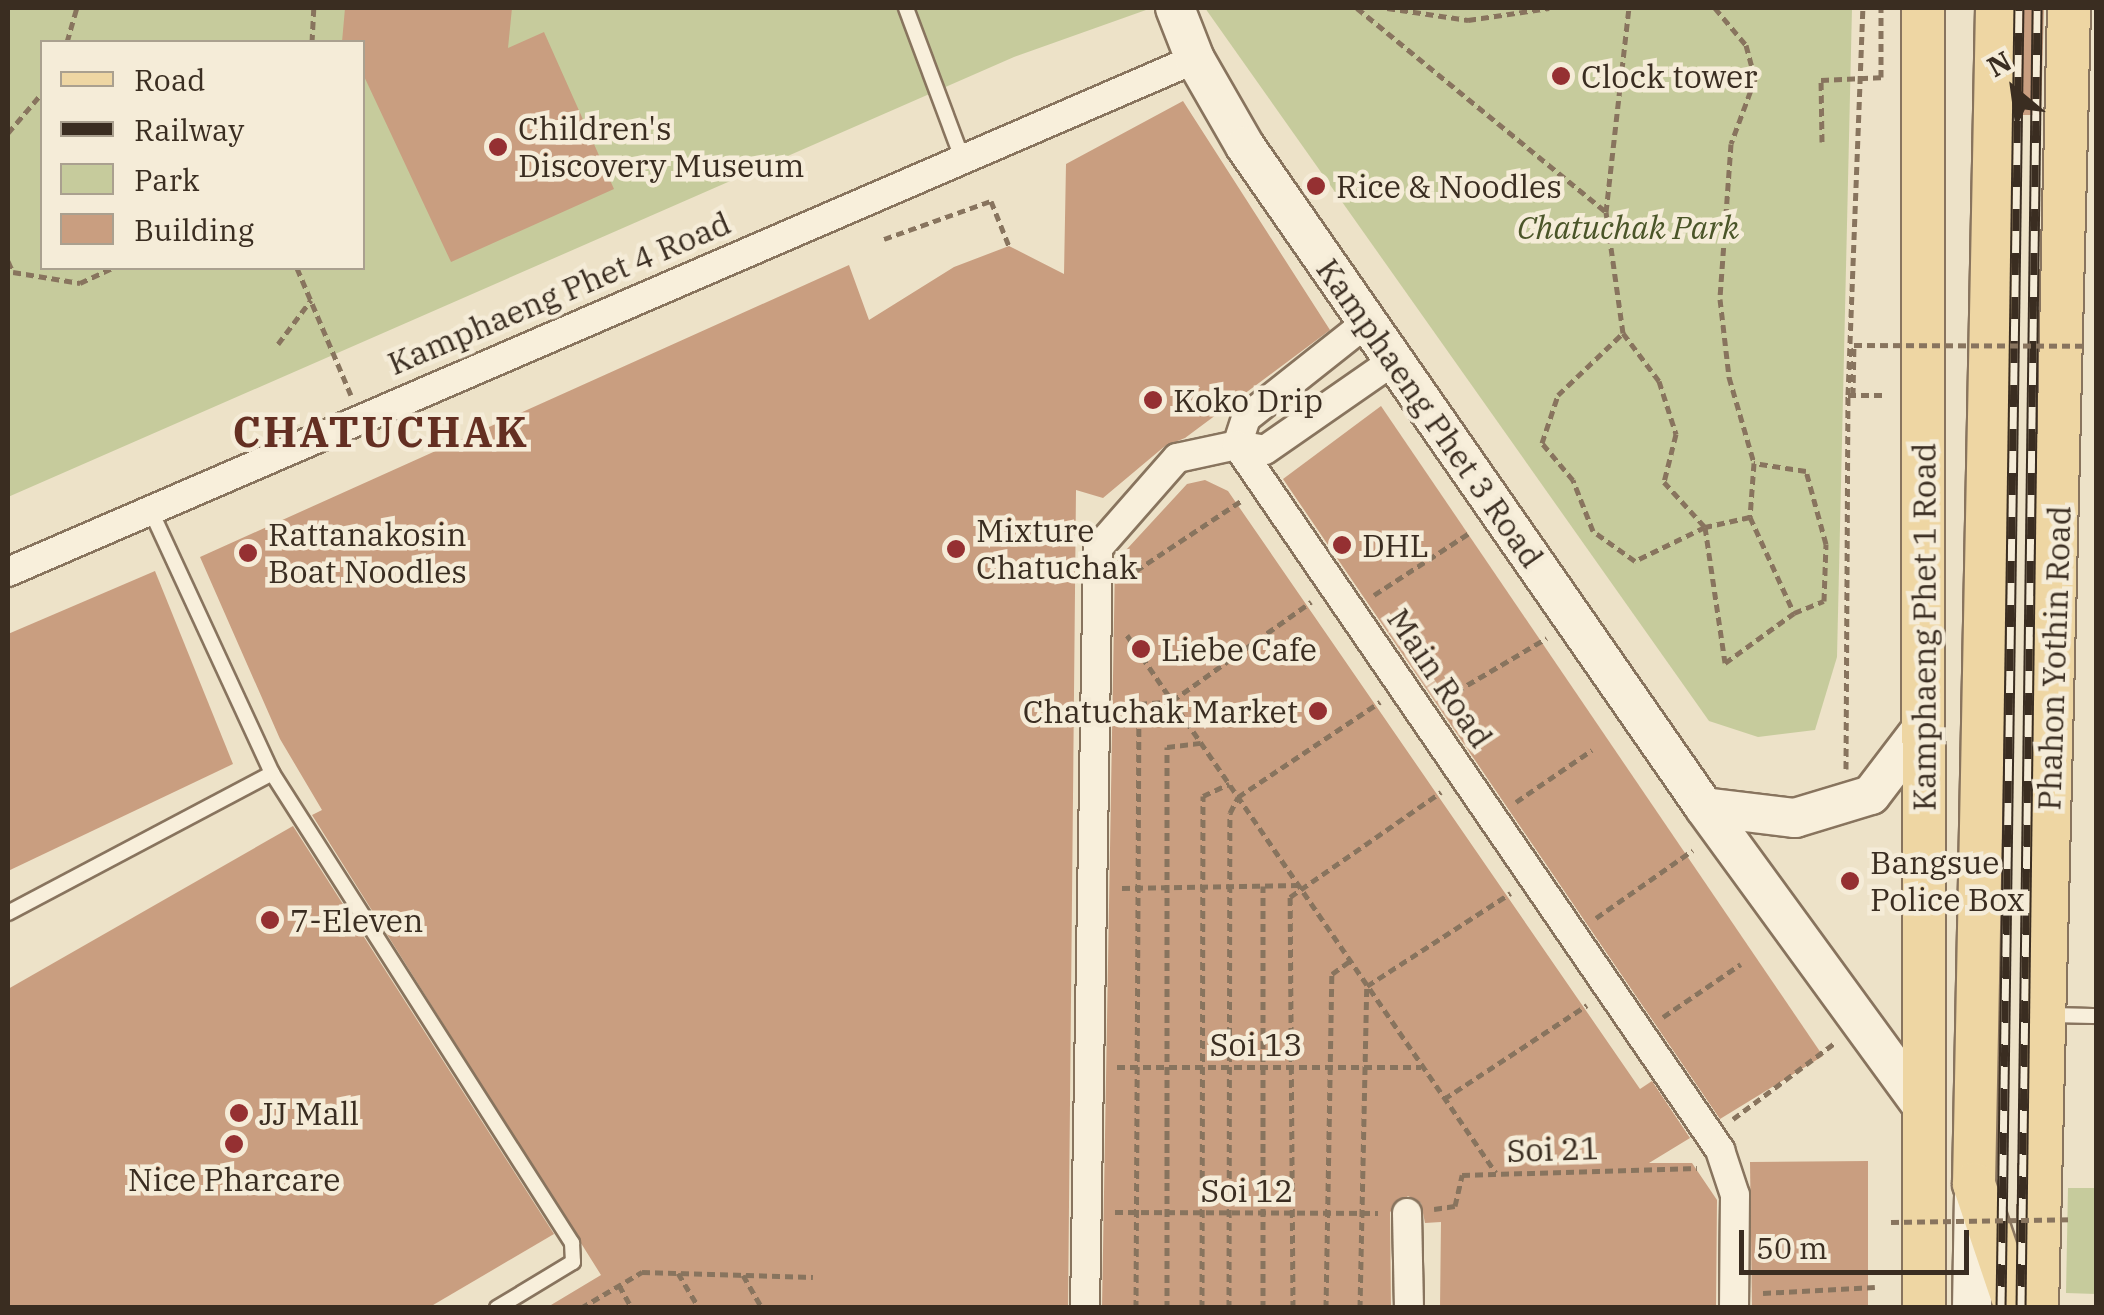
<!DOCTYPE html>
<html>
<head>
<meta charset="utf-8">
<style>
	body { margin:0 }
	#map { position:relative; width:2104px; height:1315px; overflow:hidden; background:#ede2c8; font-family:"IBM Plex Serif",serif }
	div>[style] { position:absolute }
	.green>* { inset:0; background:#c6cb9c }
	.building>* { inset:0; background:#c99e80 }
	.path>* { height:5px; margin-top:-2.5px; transform-origin:0; background:repeating-linear-gradient(90deg,#88745e 0 8px,transparent 0 13px) }
	.roads { filter:drop-shadow(2px 0 #88745e) drop-shadow(-2px 0 #88745e) drop-shadow(0 2px #88745e) drop-shadow(0 -2px #88745e) }
	.lane>* { height:14px; margin:-7px; padding:0 7px; transform-origin:7px; border-radius:7px; background:#f8efdb }
	.street>* { height:28px; margin:-14px; padding:0 14px; transform-origin:14px; border-radius:14px; background:#f8efdb }
	.secondary>* { height:38px; margin:-19px; padding:0 19px; transform-origin:19px; border-radius:19px; background:#f8efdb }
	.primary>* { height:42px; margin:-21px; padding:0 21px; transform-origin:21px; border-radius:21px; background:#eed6a3 }
	.rail>* { height:11px; margin-top:-5.5px; transform-origin:0; background:repeating-linear-gradient(90deg,#f5ecd8 0 22px,#3a2d21 0 44px); box-sizing:border-box; border-block:2px solid #3a2d21 }
	.path-bridge>* { height:5px; margin-top:-2.5px; transform-origin:0; background:repeating-linear-gradient(90deg,#88745e 0 8px,transparent 0 13px) }
	.dots>* { width:28px; height:28px; translate:-50% -50%; box-sizing:border-box; border:5px solid #f5ecd8; border-radius:50% }
	span { translate:-50% -50%; white-space:nowrap; text-align:center; line-height:1.15; -webkit-text-stroke:9px #f5ecd8; paint-order:stroke }
	.poi-label { font-size:32px; color:#3a2d21 }
	.left { translate:0 -50%; text-align:left }
	.right { translate:-100% -50%; text-align:right }
	.park-label { font-size:32px; color:#4a5528; font-style:italic }
	.street-label { font-size:32px; color:#3a2d21 }
	.district-label { font-size:42px; color:#642f22; font-weight:700; letter-spacing:2.5px }
	.frame { position:absolute; inset:0; border:10px solid #3a2d21; pointer-events:none }
	.legend { position:absolute; left:40px; top:40px; width:325px; height:230px; box-sizing:border-box; background:#f5ecd8; border:2px solid #aaa08f; margin:0; padding:12px 18px; list-style:none; font-size:30px; color:#3a2d21 }
	.legend li { display:flex; align-items:center; gap:20px; height:50px }
	.legend b { width:50px; border:2px solid #aaa08f }
	.north { position:absolute; left:1964px; top:40px; width:100px; height:100px; -webkit-text-stroke:8px #f5ecd8; paint-order:stroke; rotate:331deg; font-size:28px; font-weight:700; line-height:40px; text-align:center; color:#3a2d21 }
	.north::after { content:''; display:block; margin:auto; width:35px; height:45px; background:#3a2d21; clip-path:polygon(50% 0,100% 100%,50% 72%,0 100%) }
	.scale { position:absolute; left:1739px; top:1230px; width:230px; height:45px; box-sizing:border-box; border:5px solid #3a2d21; border-top:0; padding-left:12px; font-size:30px; line-height:35px; white-space:nowrap; color:#3a2d21; -webkit-text-stroke:8px #f5ecd8; paint-order:stroke }
</style>
</head>
<body>
<div id="map">
	<div class="green">
		<i style="clip-path:polygon(evenodd,8px 8px,1145px 8px,1146px 10px,1014px 57px,8px 497px,8px 8px,42px 42px,362px 42px,362px 268px,42px 268px,42px 42px)"></i>
		<i style="clip-path:polygon(1205px 8px,1852px 8px,1837px 657px,1815px 730px,1758px 737px,1709px 721px)"></i>
		<i style="clip-path:polygon(2068px 1188px,2096px 1188px,2096px 1294px,2066px 1293px)"></i>
	</div>
	<div class="building">
		<i style="clip-path:polygon(345px 8px,512px 8px,508px 48px,544px 32px,614px 189px,451px 262px,362px 72px,362px 42px,342px 42px)"></i>
		<i style="clip-path:polygon(2022px 8px,2044px 8px,2041px 115px,2020px 115px)"></i>
		<i style="clip-path:polygon(1183px 101px,1330px 330px,1185px 438px,1165px 446px,1103px 498px,1076px 490px,1068px 1308px,546px 1308px,601px 1275px,312px 815px,322px 810px,280px 739px,200px 557px,849px 265px,869px 320px,954px 267px,1009px 246px,1064px 274px,1066px 164px)"></i>
		<i style="clip-path:polygon(1381px 406px,1823px 1056px,1720px 1119px,1283px 479px)"></i>
		<i style="clip-path:polygon(1205px 480px,1228px 491px,1640px 1089px,1652px 1081px,1690px 1138px,1649px 1163px,1692px 1163px,1717px 1200px,1716px 1308px,1440px 1308px,1441px 1222px,1425px 1223px,1421px 1203px,1408px 1196px,1390px 1212px,1391px 1308px,1102px 1308px,1115px 562px,1187px 484px)"></i>
		<i style="clip-path:polygon(155px 571px,233px 764px,8px 871px,8px 634px)"></i>
		<i style="clip-path:polygon(293px 826px,554px 1234px,428px 1308px,8px 1308px,8px 989px)"></i>
		<i style="clip-path:polygon(1868px 1161px,1868px 1308px,1752px 1308px,1750px 1162px)"></i>
	</div>
	<div class="path">
		<i style="left:1357px;top:8px;width:322px;rotate:39.3deg"></i>
		<i style="left:1387px;top:8px;width:82px;rotate:8.4deg"></i>
		<i style="left:1468px;top:20px;width:82px;rotate:-8.4deg"></i>
		<i style="left:1715px;top:8px;width:48px;rotate:50deg"></i>
		<i style="left:1746px;top:45px;width:35px;rotate:75deg"></i>
		<i style="left:1755px;top:79px;width:69px;rotate:110.3deg"></i>
		<i style="left:1731px;top:144px;width:155px;rotate:94.1deg"></i>
		<i style="left:1720px;top:299px;width:79px;rotate:83.4deg"></i>
		<i style="left:1729px;top:377px;width:90px;rotate:73.8deg"></i>
		<i style="left:67px;top:42px;width:35px;rotate:-74deg"></i>
		<i style="left:312px;top:42px;width:34px;rotate:-87deg"></i>
		<i style="left:1881px;top:77px;width:69px;rotate:-90deg"></i>
		<i style="left:8px;top:133px;width:52px;rotate:-49.6deg"></i>
		<i style="left:1822px;top:142px;width:62px;rotate:-90.9deg"></i>
		<i style="left:1821px;top:80px;width:65px;rotate:-2.6deg"></i>
		<i style="left:884px;top:239px;width:114px;rotate:-19.6deg"></i>
		<i style="left:991px;top:201px;width:48px;rotate:68.2deg"></i>
		<i style="left:8px;top:261px;width:12px;rotate:66deg"></i>
		<i style="left:13px;top:272px;width:68px;rotate:9.3deg"></i>
		<i style="left:80px;top:283px;width:35px;rotate:-25deg"></i>
		<i style="left:297px;top:268px;width:138px;rotate:67deg"></i>
		<i style="left:1623px;top:333px;width:60px;rotate:53.1deg"></i>
		<i style="left:1659px;top:381px;width:56px;rotate:72.2deg"></i>
		<i style="left:1676px;top:434px;width:49px;rotate:104deg"></i>
		<i style="left:1664px;top:482px;width:61px;rotate:47.7deg"></i>
		<i style="left:1705px;top:527px;width:78px;rotate:154.1deg"></i>
		<i style="left:1635px;top:561px;width:52px;rotate:-144.5deg"></i>
		<i style="left:1593px;top:531px;width:55px;rotate:-111.4deg"></i>
		<i style="left:1573px;top:480px;width:48px;rotate:-130deg"></i>
		<i style="left:1542px;top:443px;width:51px;rotate:-71.6deg"></i>
		<i style="left:1558px;top:395px;width:90px;rotate:-43.6deg"></i>
		<i style="left:1623px;top:333px;width:122px;rotate:-98deg"></i>
		<i style="left:1606px;top:212px;width:205px;rotate:-83.6deg"></i>
		<i style="left:278px;top:344px;width:55px;rotate:-53.1deg"></i>
		<i style="left:1848px;top:395px;width:38px"></i>
		<i style="left:1853px;top:395px;width:50px;rotate:-88.9deg"></i>
		<i style="left:1750px;top:517px;width:46px;rotate:167.5deg"></i>
		<i style="left:1705px;top:527px;width:137px;rotate:81.6deg"></i>
		<i style="left:1725px;top:663px;width:85px;rotate:-35.9deg"></i>
		<i style="left:1794px;top:613px;width:32px;rotate:-22deg"></i>
		<i style="left:1824px;top:601px;width:57px;rotate:-88deg"></i>
		<i style="left:1826px;top:544px;width:76px;rotate:-105.3deg"></i>
		<i style="left:1806px;top:471px;width:53px;rotate:-171.3deg"></i>
		<i style="left:1754px;top:463px;width:54px;rotate:94.2deg"></i>
		<i style="left:1750px;top:517px;width:106px;rotate:65.4deg"></i>
		<i style="left:1125px;top:578px;width:139px;rotate:-33.6deg"></i>
		<i style="left:1374px;top:595px;width:113px;rotate:-33.1deg"></i>
		<i style="left:1127px;top:635px;width:652px;rotate:55.55deg"></i>
		<i style="left:1445px;top:698px;width:118px;rotate:-30.5deg"></i>
		<i style="left:1846px;top:769px;width:374px;rotate:-89.7deg"></i>
		<i style="left:1848px;top:395px;width:387px;rotate:-87.8deg"></i>
		<i style="left:1516px;top:802px;width:92px;rotate:-34.4deg"></i>
		<i style="left:1122px;top:888px;width:177px;rotate:-1deg"></i>
		<i style="left:1596px;top:918px;width:118px;rotate:-35deg"></i>
		<i style="left:1663px;top:1017px;width:94px;rotate:-34.2deg"></i>
		<i style="left:1117px;top:1067px;width:304px"></i>
		<i style="left:1444px;top:1099px;width:171px;rotate:-33.3deg"></i>
		<i style="left:1733px;top:1119px;width:129px;rotate:-36.8deg"></i>
		<i style="left:1434px;top:1209px;width:21px;rotate:-8deg"></i>
		<i style="left:1455px;top:1206px;width:32px;rotate:-77deg"></i>
		<i style="left:1462px;top:1175px;width:235px;rotate:-1.7deg"></i>
		<i style="left:1115px;top:1212px;width:263px;rotate:0.2deg"></i>
		<i style="left:678px;top:1273px;width:41px;rotate:59deg"></i>
		<i style="left:743px;top:1275px;width:38px;rotate:60deg"></i>
		<i style="left:619px;top:1285px;width:26px;rotate:61deg"></i>
		<i style="left:1763px;top:1293px;width:112px;rotate:-3.1deg"></i>
		<i style="left:581px;top:1308px;width:71px;rotate:-30.5deg"></i>
		<i style="left:642px;top:1272px;width:171px;rotate:1.7deg"></i>
		<i style="left:1136px;top:1308px;width:604px;rotate:-89.72deg"></i>
		<i style="left:1139px;top:704px;width:33px;rotate:-5deg"></i>
		<i style="left:1172px;top:701px;width:171px;rotate:-35.5deg"></i>
		<i style="left:1167px;top:1308px;width:561px;rotate:-90deg"></i>
		<i style="left:1167px;top:747px;width:34px;rotate:-7deg"></i>
		<i style="left:1202px;top:1308px;width:512px;rotate:-89.89deg"></i>
		<i style="left:1203px;top:796px;width:29px;rotate:-25deg"></i>
		<i style="left:1229px;top:1308px;width:495px;rotate:-89.9deg"></i>
		<i style="left:1230px;top:813px;width:18px;rotate:-63deg"></i>
		<i style="left:1238px;top:797px;width:171px;rotate:-33.8deg"></i>
		<i style="left:1263px;top:1308px;width:422px;rotate:-90deg"></i>
		<i style="left:1293px;top:1308px;width:411px;rotate:-90.4deg"></i>
		<i style="left:1290px;top:897px;width:184px;rotate:-34.8deg"></i>
		<i style="left:1326px;top:1308px;width:334px;rotate:-89deg"></i>
		<i style="left:1332px;top:974px;width:22px;rotate:-36deg"></i>
		<i style="left:1360px;top:1308px;width:322px;rotate:-88.8deg"></i>
		<i style="left:1367px;top:986px;width:171px;rotate:-32.9deg"></i>
	</div>
	<div class="roads">
		<div class="lane">
			<i style="left:906px;top:8px;width:160px;rotate:69.5deg"></i>
			<i style="left:150px;top:509px;width:291px;rotate:65.2deg"></i>
			<i style="left:272px;top:773px;width:558px;rotate:57.45deg"></i>
			<i style="left:572px;top:1243px;width:19px;rotate:87deg"></i>
			<i style="left:573px;top:1262px;width:89px;rotate:148.8deg"></i>
			<i style="left:8px;top:913px;width:299px;rotate:-27.9deg"></i>
			<i style="left:2049px;top:1015px;width:47px;rotate:1.2deg"></i>
		</div>
		<div class="street">
			<i style="left:1366px;top:323px;width:153px;rotate:141.6deg"></i>
			<i style="left:1246px;top:418px;width:28px;rotate:108deg"></i>
			<i style="left:1237px;top:445px;width:28px;rotate:10deg"></i>
			<i style="left:1265px;top:450px;width:156px;rotate:-34.8deg"></i>
			<i style="left:8px;top:572px;width:1293px;rotate:-23.37deg"></i>
			<i style="left:1407px;top:1213px;width:95px;rotate:88.8deg"></i>
			<i style="left:1085px;top:1308px;width:760px;rotate:-89.02deg"></i>
			<i style="left:1098px;top:548px;width:120px;rotate:-48.7deg"></i>
			<i style="left:1177px;top:458px;width:61px;rotate:-12.2deg"></i>
			<i style="left:1237px;top:445px;width:855px;rotate:55.58deg"></i>
			<i style="left:1720px;top:1150px;width:47px;rotate:71.6deg"></i>
			<i style="left:1735px;top:1195px;width:113px;rotate:90.5deg"></i>
		</div>
		<div class="secondary">
			<i style="left:1175px;top:8px;width:55px;rotate:68.6deg"></i>
			<i style="left:1195px;top:59px;width:100px;rotate:60.1deg"></i>
			<i style="left:1245px;top:146px;width:805px;rotate:55.22deg"></i>
			<i style="left:1704px;top:807px;width:374px;rotate:53.9deg"></i>
			<i style="left:1704px;top:807px;width:92px;rotate:6.9deg"></i>
			<i style="left:1795px;top:818px;width:79px;rotate:-16.8deg"></i>
			<i style="left:1871px;top:795px;width:89px;rotate:-52.7deg"></i>
			<i style="left:1972px;top:1308px;width:111px;rotate:-89deg"></i>
		</div>
		<div class="primary">
			<i style="left:1923px;top:8px;width:1300px;rotate:89.96deg"></i>
			<i style="left:1997px;top:8px;width:1176px;rotate:91.12deg"></i>
			<i style="left:1974px;top:1184px;width:131px;rotate:71.3deg"></i>
			<i style="left:2037px;top:1308px;width:1300px;rotate:-88.59deg"></i>
		</div>
	</div>
	<div class="rail">
		<i style="left:2001px;top:1308px;width:1300px;rotate:-89.21deg"></i>
		<i style="left:2021px;top:1308px;width:1300px;rotate:-89.29deg"></i>
	</div>
	<div class="path-bridge">
		<i style="left:1854px;top:345px;width:233px;rotate:0.2deg"></i>
		<i style="left:1891px;top:1222px;width:182px;rotate:-0.9deg"></i>
	</div>
	<div class="dots">
		<i style="left:1561px;top:76px;background:#953032"></i>
		<i style="left:498px;top:147px;background:#953032"></i>
		<i style="left:1316px;top:186px;background:#953032"></i>
		<i style="left:1153px;top:400px;background:#953032"></i>
		<i style="left:1342px;top:545px;background:#953032"></i>
		<i style="left:956px;top:549px;background:#953032"></i>
		<i style="left:248px;top:553px;background:#953032"></i>
		<i style="left:1141px;top:649px;background:#953032"></i>
		<i style="left:1318px;top:711px;background:#953032"></i>
		<i style="left:1850px;top:881px;background:#953032"></i>
		<i style="left:270px;top:920px;background:#953032"></i>
		<i style="left:239px;top:1113px;background:#953032"></i>
		<i style="left:234px;top:1144px;background:#953032"></i>
	</div>
	<div class="poi-label">
		<span class="left" style="left:1581px;top:76px">Clock tower</span>
		<span class="left" style="left:518px;top:147px">Children's<br>Discovery Museum</span>
		<span class="left" style="left:1336px;top:186px">Rice &amp; Noodles</span>
		<span class="left" style="left:1173px;top:400px">Koko Drip</span>
		<span class="left" style="left:976px;top:549px">Mixture<br>Chatuchak</span>
		<span class="left" style="left:268px;top:553px">Rattanakosin<br>Boat Noodles</span>
		<span class="left" style="left:1362px;top:545px">DHL</span>
		<span class="left" style="left:1161px;top:649px">Liebe Cafe</span>
		<span class="right" style="left:1298px;top:711px">Chatuchak Market</span>
		<span class="left" style="left:1870px;top:881px">Bangsue<br>Police Box</span>
		<span class="left" style="left:290px;top:920px">7-Eleven</span>
		<span class="left" style="left:259px;top:1113px">JJ Mall</span>
		<span style="left:234px;top:1179px">Nice Pharcare</span>
	</div>
	<div class="park-label">
		<span style="left:1628px;top:227px">Chatuchak Park</span>
	</div>
	<div class="street-label">
		<span style="left:559px;top:293px;rotate:-23deg">Kamphaeng Phet 4 Road</span>
		<span style="left:1430px;top:413px;rotate:55deg">Kamphaeng Phet 3 Road</span>
		<span style="left:1924px;top:627px;rotate:-90deg">Kamphaeng Phet 1 Road</span>
		<span style="left:2054px;top:658px;rotate:-88deg">Phahon Yothin Road</span>
		<span style="left:1440px;top:678px;rotate:56deg">Main Road</span>
		<span style="left:1256px;top:1044px">Soi 13</span>
		<span style="left:1553px;top:1149px;rotate:-2deg">Soi 21</span>
		<span style="left:1247px;top:1190px">Soi 12</span>
	</div>
	<div class="district-label">
		<span style="left:381px;top:432px">CHATUCHAK</span>
	</div>
	<div class="frame"></div>
	<ul class="legend">
	<li><b style="height:12px;background:#eed6a3"></b>Road</li>
	<li><b style="height:12px;background:#3a2d21"></b>Railway</li>
	<li><b style="height:28px;background:#c6cb9c"></b>Park</li>
	<li><b style="height:28px;background:#c99e80"></b>Building</li>
	</ul>
	<div class="north">N</div>
	<div class="scale">50 m</div>
</div>
</body>
</html>
